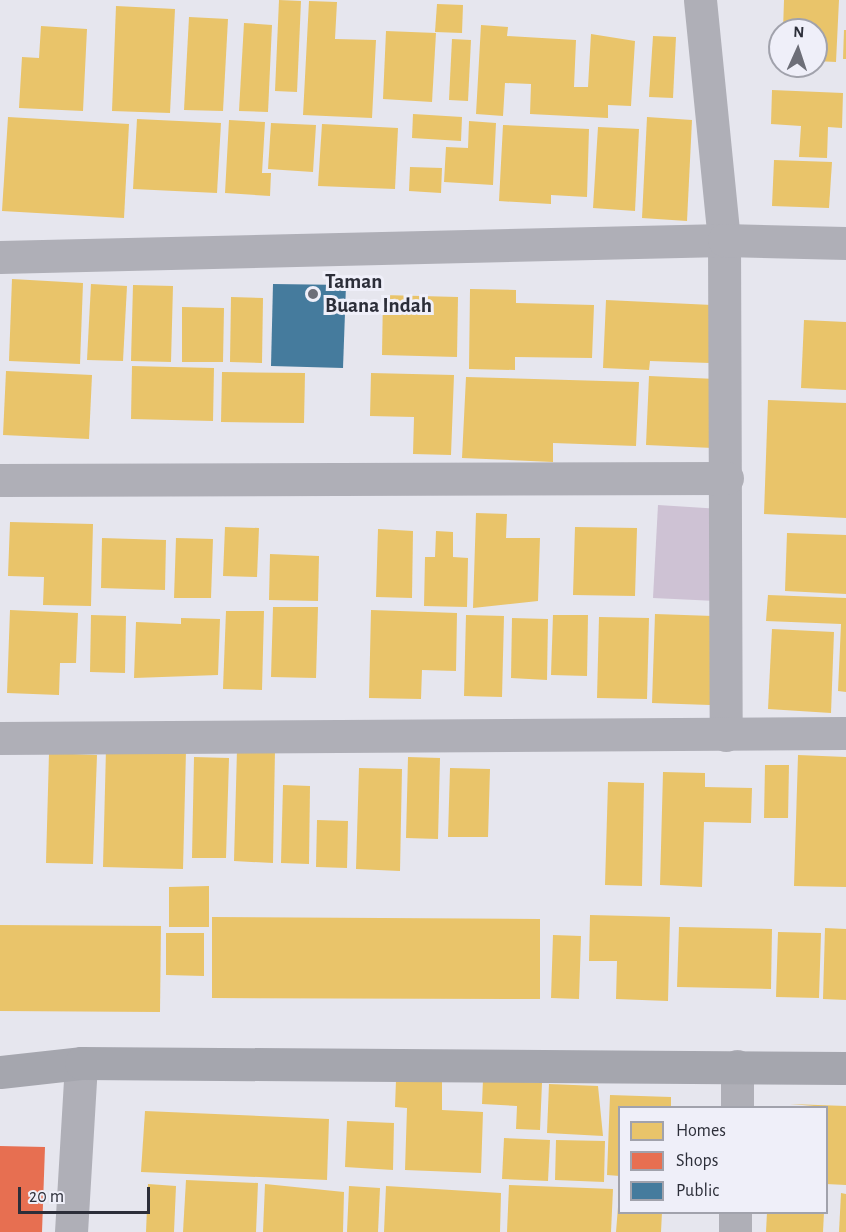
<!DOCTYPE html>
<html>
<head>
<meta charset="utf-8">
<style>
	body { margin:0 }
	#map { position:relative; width:846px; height:1232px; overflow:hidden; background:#e6e6ee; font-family:"Alegreya Sans",sans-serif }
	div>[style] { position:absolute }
	.green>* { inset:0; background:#cec2d4 }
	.homes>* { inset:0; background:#e9c46a }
	.shops>* { inset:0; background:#e76f51 }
	.public>* { inset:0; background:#457b9d }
	.street>* { height:33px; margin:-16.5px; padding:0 16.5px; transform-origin:16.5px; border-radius:16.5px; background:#afafb7 }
	.secondary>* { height:33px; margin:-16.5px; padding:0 16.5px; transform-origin:16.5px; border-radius:16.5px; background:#a5a6ae }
	.dots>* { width:16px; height:16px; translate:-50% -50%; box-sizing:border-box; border:3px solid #efeff9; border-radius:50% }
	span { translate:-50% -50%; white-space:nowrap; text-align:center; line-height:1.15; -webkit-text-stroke:6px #efeff9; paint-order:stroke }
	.poi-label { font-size:21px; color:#2c2e39; font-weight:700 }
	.left { translate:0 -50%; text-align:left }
	.legend { position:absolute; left:618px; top:1106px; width:210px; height:108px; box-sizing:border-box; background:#efeff9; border:2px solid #a1a2ac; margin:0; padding:8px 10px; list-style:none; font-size:18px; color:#2c2e39 }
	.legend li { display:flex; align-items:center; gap:12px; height:30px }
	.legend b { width:30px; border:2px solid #a1a2ac }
	.north { position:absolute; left:768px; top:18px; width:60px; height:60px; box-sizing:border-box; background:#efeff9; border:2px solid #a1a2ac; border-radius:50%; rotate:3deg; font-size:16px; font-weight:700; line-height:24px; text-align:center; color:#2c2e39 }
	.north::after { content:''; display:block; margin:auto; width:21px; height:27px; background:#6d6e78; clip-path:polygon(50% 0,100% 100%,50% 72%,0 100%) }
	.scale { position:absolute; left:18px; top:1187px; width:132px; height:27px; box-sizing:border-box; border:3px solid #2c2e39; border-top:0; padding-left:8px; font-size:18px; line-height:21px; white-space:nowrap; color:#2c2e39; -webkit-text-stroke:4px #efeff9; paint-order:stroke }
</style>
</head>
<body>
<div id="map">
	<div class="green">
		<i style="clip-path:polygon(658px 505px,721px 509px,716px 601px,653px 598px)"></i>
	</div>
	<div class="homes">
		<i style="clip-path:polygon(279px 0,301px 1px,297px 92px,275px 91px)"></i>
		<i style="clip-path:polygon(784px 0,839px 0,836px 62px,816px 61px,816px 30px,783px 30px)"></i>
		<i style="clip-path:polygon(309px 1px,337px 2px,335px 39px,376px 40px,372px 118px,303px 115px)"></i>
		<i style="clip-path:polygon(437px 4px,463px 5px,462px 33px,435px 32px)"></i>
		<i style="clip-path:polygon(116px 6px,175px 9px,170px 113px,112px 111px)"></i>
		<i style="clip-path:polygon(189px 17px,228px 19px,223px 111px,184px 110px)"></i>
		<i style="clip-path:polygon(244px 23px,272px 25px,268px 112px,239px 111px)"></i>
		<i style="clip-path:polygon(481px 25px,508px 27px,507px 36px,576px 40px,574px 87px,588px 87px,591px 34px,635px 41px,631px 106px,608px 105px,608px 118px,530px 114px,531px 84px,505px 83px,503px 116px,476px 114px)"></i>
		<i style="clip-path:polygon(41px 26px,87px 29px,83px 111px,19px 108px,22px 57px,39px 58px)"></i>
		<i style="clip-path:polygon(844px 30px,846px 30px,846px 59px,843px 59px)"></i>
		<i style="clip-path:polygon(386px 31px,436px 33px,432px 102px,383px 99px)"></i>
		<i style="clip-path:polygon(653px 36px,676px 37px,673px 98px,649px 97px)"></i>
		<i style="clip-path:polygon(452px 39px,471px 40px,468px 101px,449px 100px)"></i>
		<i style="clip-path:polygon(772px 90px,843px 93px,842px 128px,828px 127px,827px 158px,799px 157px,801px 126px,771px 124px)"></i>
		<i style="clip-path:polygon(413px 114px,462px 117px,461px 141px,412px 138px)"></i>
		<i style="clip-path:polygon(8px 117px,129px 124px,124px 218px,2px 211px)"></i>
		<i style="clip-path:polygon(647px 117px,692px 120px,687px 221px,642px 218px)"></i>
		<i style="clip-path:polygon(137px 119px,221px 123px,217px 193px,133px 189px)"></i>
		<i style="clip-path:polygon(229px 120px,265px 122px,262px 173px,271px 173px,270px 196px,225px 193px)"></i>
		<i style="clip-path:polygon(469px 121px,496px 123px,493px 185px,444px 182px,446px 147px,468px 148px)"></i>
		<i style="clip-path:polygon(271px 123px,316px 125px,313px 172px,268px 169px)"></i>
		<i style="clip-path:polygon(322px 124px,398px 128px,395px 189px,318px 186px)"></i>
		<i style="clip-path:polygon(503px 125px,589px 129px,587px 197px,551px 195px,551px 204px,499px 201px)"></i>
		<i style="clip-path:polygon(598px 127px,639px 129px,635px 211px,593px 208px)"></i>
		<i style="clip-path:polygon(774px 160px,832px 162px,829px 208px,772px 206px)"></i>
		<i style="clip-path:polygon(410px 167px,442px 168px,441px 193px,409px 191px)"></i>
		<i style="clip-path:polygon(12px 279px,83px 283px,80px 364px,9px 361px)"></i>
		<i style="clip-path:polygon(91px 284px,127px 286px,123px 361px,87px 360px)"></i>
		<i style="clip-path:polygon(133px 285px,173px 286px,171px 362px,131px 361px)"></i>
		<i style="clip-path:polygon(470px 289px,516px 290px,516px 303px,594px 305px,592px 358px,515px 357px,515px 370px,469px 369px)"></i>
		<i style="clip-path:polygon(383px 295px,458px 297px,457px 357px,382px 355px)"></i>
		<i style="clip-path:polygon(231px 297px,263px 298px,262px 363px,230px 362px)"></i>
		<i style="clip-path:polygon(606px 300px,712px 305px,710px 363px,650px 361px,649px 370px,603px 368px)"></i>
		<i style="clip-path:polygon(182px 307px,224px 308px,223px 362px,182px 362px)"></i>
		<i style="clip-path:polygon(804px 320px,846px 322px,846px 390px,801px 388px)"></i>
		<i style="clip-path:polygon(132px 366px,214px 368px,213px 421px,131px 419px)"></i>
		<i style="clip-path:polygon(6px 371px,92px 375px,89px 439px,3px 435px)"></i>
		<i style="clip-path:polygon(222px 372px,305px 373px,304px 423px,221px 422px)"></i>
		<i style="clip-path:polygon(371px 373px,454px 375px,451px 455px,413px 454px,414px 417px,370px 416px)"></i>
		<i style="clip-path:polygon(649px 376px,716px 379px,713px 448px,646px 445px)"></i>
		<i style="clip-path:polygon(466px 377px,639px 382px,636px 446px,553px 443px,553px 462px,462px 458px)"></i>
		<i style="clip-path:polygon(768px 400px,846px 403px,846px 518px,764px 514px)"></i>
		<i style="clip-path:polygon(476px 513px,507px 514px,506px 538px,540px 538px,538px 601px,473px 608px)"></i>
		<i style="clip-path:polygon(10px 522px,93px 524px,91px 606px,43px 605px,44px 577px,8px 576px)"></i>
		<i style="clip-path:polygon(225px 527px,259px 528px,257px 577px,223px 576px)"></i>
		<i style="clip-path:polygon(575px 527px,637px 528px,635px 596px,573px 595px)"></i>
		<i style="clip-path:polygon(378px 529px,413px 531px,412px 598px,376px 597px)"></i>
		<i style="clip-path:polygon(436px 531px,453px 532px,453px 557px,468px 558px,467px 607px,424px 606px,425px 557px,435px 557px)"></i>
		<i style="clip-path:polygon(787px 533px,846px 535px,846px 594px,785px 591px)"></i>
		<i style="clip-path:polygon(102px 538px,166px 540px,165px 590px,101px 588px)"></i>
		<i style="clip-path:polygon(176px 538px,213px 539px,211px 598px,174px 598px)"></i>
		<i style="clip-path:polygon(270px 554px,319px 556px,318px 601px,269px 600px)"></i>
		<i style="clip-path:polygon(768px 595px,846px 598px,846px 692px,838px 691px,841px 624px,766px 621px)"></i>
		<i style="clip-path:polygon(273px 607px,318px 607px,316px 678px,271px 677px)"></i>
		<i style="clip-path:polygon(10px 610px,78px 613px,76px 663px,60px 663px,59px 695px,7px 693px)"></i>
		<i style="clip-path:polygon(371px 610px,457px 613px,456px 671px,422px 670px,421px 699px,369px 698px)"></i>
		<i style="clip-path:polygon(226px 611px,264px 611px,262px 690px,223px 689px)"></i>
		<i style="clip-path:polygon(655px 614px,713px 616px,710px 705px,652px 703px)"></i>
		<i style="clip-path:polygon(91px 615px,126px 616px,125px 673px,90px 672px)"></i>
		<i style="clip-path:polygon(466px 615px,504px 616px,502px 697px,464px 696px)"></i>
		<i style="clip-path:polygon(553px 615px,588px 615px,587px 676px,551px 675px)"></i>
		<i style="clip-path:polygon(599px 617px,649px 618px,647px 699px,597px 698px)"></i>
		<i style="clip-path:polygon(181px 618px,220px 619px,218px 675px,134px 678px,136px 622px,181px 624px)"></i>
		<i style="clip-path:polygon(512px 618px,548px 619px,547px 680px,511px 678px)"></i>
		<i style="clip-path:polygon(772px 629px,834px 632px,831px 713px,768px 709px)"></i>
		<i style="clip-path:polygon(106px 749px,186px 751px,183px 869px,103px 867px)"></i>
		<i style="clip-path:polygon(237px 749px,275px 750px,273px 863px,234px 861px)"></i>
		<i style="clip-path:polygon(49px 753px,97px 755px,93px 864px,46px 863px)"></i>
		<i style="clip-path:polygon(798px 755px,846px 757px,846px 887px,794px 886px)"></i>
		<i style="clip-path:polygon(194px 757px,229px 758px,226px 858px,192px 858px)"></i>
		<i style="clip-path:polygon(408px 757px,440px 758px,438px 839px,406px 838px)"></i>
		<i style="clip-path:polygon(765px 765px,789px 765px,788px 818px,764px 818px)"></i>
		<i style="clip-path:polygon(359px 768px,402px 769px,400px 871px,356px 869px)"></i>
		<i style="clip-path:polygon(450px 768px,490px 769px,488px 837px,448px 837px)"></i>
		<i style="clip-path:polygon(663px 772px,705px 773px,705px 787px,752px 788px,751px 823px,704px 822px,702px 887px,660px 885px)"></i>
		<i style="clip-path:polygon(608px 782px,644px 783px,642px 886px,605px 885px)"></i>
		<i style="clip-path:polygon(283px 785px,310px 786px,309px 864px,281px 863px)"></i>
		<i style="clip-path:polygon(317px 820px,348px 821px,347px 868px,316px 867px)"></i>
		<i style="clip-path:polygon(209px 886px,209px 927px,169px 927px,169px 887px)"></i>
		<i style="clip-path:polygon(590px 915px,670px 917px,668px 1001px,616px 999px,617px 961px,589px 961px)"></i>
		<i style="clip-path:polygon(212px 917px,540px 919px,540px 999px,212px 998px)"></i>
		<i style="clip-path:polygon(0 925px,161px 926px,160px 1012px,0 1011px)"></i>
		<i style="clip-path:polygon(679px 927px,772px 929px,771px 989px,677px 987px)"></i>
		<i style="clip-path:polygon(825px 928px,846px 929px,846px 1000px,823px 999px)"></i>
		<i style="clip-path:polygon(778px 932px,821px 933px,819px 998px,776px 997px)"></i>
		<i style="clip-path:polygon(166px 933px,204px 933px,204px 976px,166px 975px)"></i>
		<i style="clip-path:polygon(553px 935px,581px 936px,579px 999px,551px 998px)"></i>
		<i style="clip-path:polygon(396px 1080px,442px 1082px,442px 1110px,483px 1112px,481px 1173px,405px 1170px,407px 1108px,395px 1107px)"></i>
		<i style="clip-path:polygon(483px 1080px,542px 1083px,540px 1130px,516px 1129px,517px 1106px,482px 1104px)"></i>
		<i style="clip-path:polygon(549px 1084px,598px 1086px,603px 1136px,547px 1133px)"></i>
		<i style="clip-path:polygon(610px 1095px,671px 1097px,671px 1107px,620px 1107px,620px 1176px,607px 1175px)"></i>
		<i style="clip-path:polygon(790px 1104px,846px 1106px,846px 1185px,826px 1184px,826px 1107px)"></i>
		<i style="clip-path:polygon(145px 1111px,329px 1119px,327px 1180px,141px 1172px)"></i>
		<i style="clip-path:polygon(347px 1121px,394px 1123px,393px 1170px,345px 1167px)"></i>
		<i style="clip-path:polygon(504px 1138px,550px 1140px,548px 1181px,502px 1179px)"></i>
		<i style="clip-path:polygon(556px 1140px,605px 1141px,604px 1182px,555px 1180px)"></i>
		<i style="clip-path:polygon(186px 1180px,258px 1183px,256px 1232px,183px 1232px)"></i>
		<i style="clip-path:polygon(148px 1184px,176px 1186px,174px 1232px,146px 1232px)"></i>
		<i style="clip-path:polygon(265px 1184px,344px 1192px,343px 1232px,263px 1232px)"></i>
		<i style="clip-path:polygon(509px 1185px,613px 1189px,611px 1232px,507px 1232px)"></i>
		<i style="clip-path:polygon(349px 1186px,380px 1188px,378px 1232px,347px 1232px)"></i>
		<i style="clip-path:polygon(386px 1186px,501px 1193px,500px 1232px,384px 1232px)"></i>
		<i style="clip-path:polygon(841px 1193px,846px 1194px,846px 1232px,839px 1232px)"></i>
		<i style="clip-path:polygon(618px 1207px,620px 1212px,662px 1212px,661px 1232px,616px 1232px)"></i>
		<i style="clip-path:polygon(767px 1212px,824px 1212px,823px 1232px,766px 1232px)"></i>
	</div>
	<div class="shops">
		<i style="clip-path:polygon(0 1146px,45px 1147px,42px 1232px,0 1232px)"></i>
	</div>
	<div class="public">
		<i style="clip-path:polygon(273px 284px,346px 285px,343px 368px,271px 366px)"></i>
	</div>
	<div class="street">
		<i style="left:700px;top:0;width:241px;rotate:84.3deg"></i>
		<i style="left:724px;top:240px;width:495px;rotate:89.8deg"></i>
		<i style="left:0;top:257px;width:724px;rotate:-1.35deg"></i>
		<i style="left:724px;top:240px;width:122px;rotate:1.4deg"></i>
		<i style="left:0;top:480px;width:727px;rotate:-0.16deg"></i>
		<i style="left:0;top:738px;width:846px;rotate:-0.34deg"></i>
		<i style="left:737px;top:1108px;width:42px;rotate:-90deg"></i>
		<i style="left:71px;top:1232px;width:169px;rotate:-86.6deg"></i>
		<i style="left:735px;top:1232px;width:20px;rotate:-90deg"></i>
	</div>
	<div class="secondary">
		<i style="left:0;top:1072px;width:81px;rotate:-6.3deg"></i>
		<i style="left:81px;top:1063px;width:765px;rotate:0.37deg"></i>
	</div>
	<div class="dots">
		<i style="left:313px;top:294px;background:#6d6e78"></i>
	</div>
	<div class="poi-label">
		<span class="left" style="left:325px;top:294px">Taman<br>Buana Indah</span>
	</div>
	<ul class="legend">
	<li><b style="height:16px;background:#e9c46a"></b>Homes</li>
	<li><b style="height:16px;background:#e76f51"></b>Shops</li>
	<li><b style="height:16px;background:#457b9d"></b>Public</li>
	</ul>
	<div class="north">N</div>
	<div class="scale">20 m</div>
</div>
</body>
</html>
